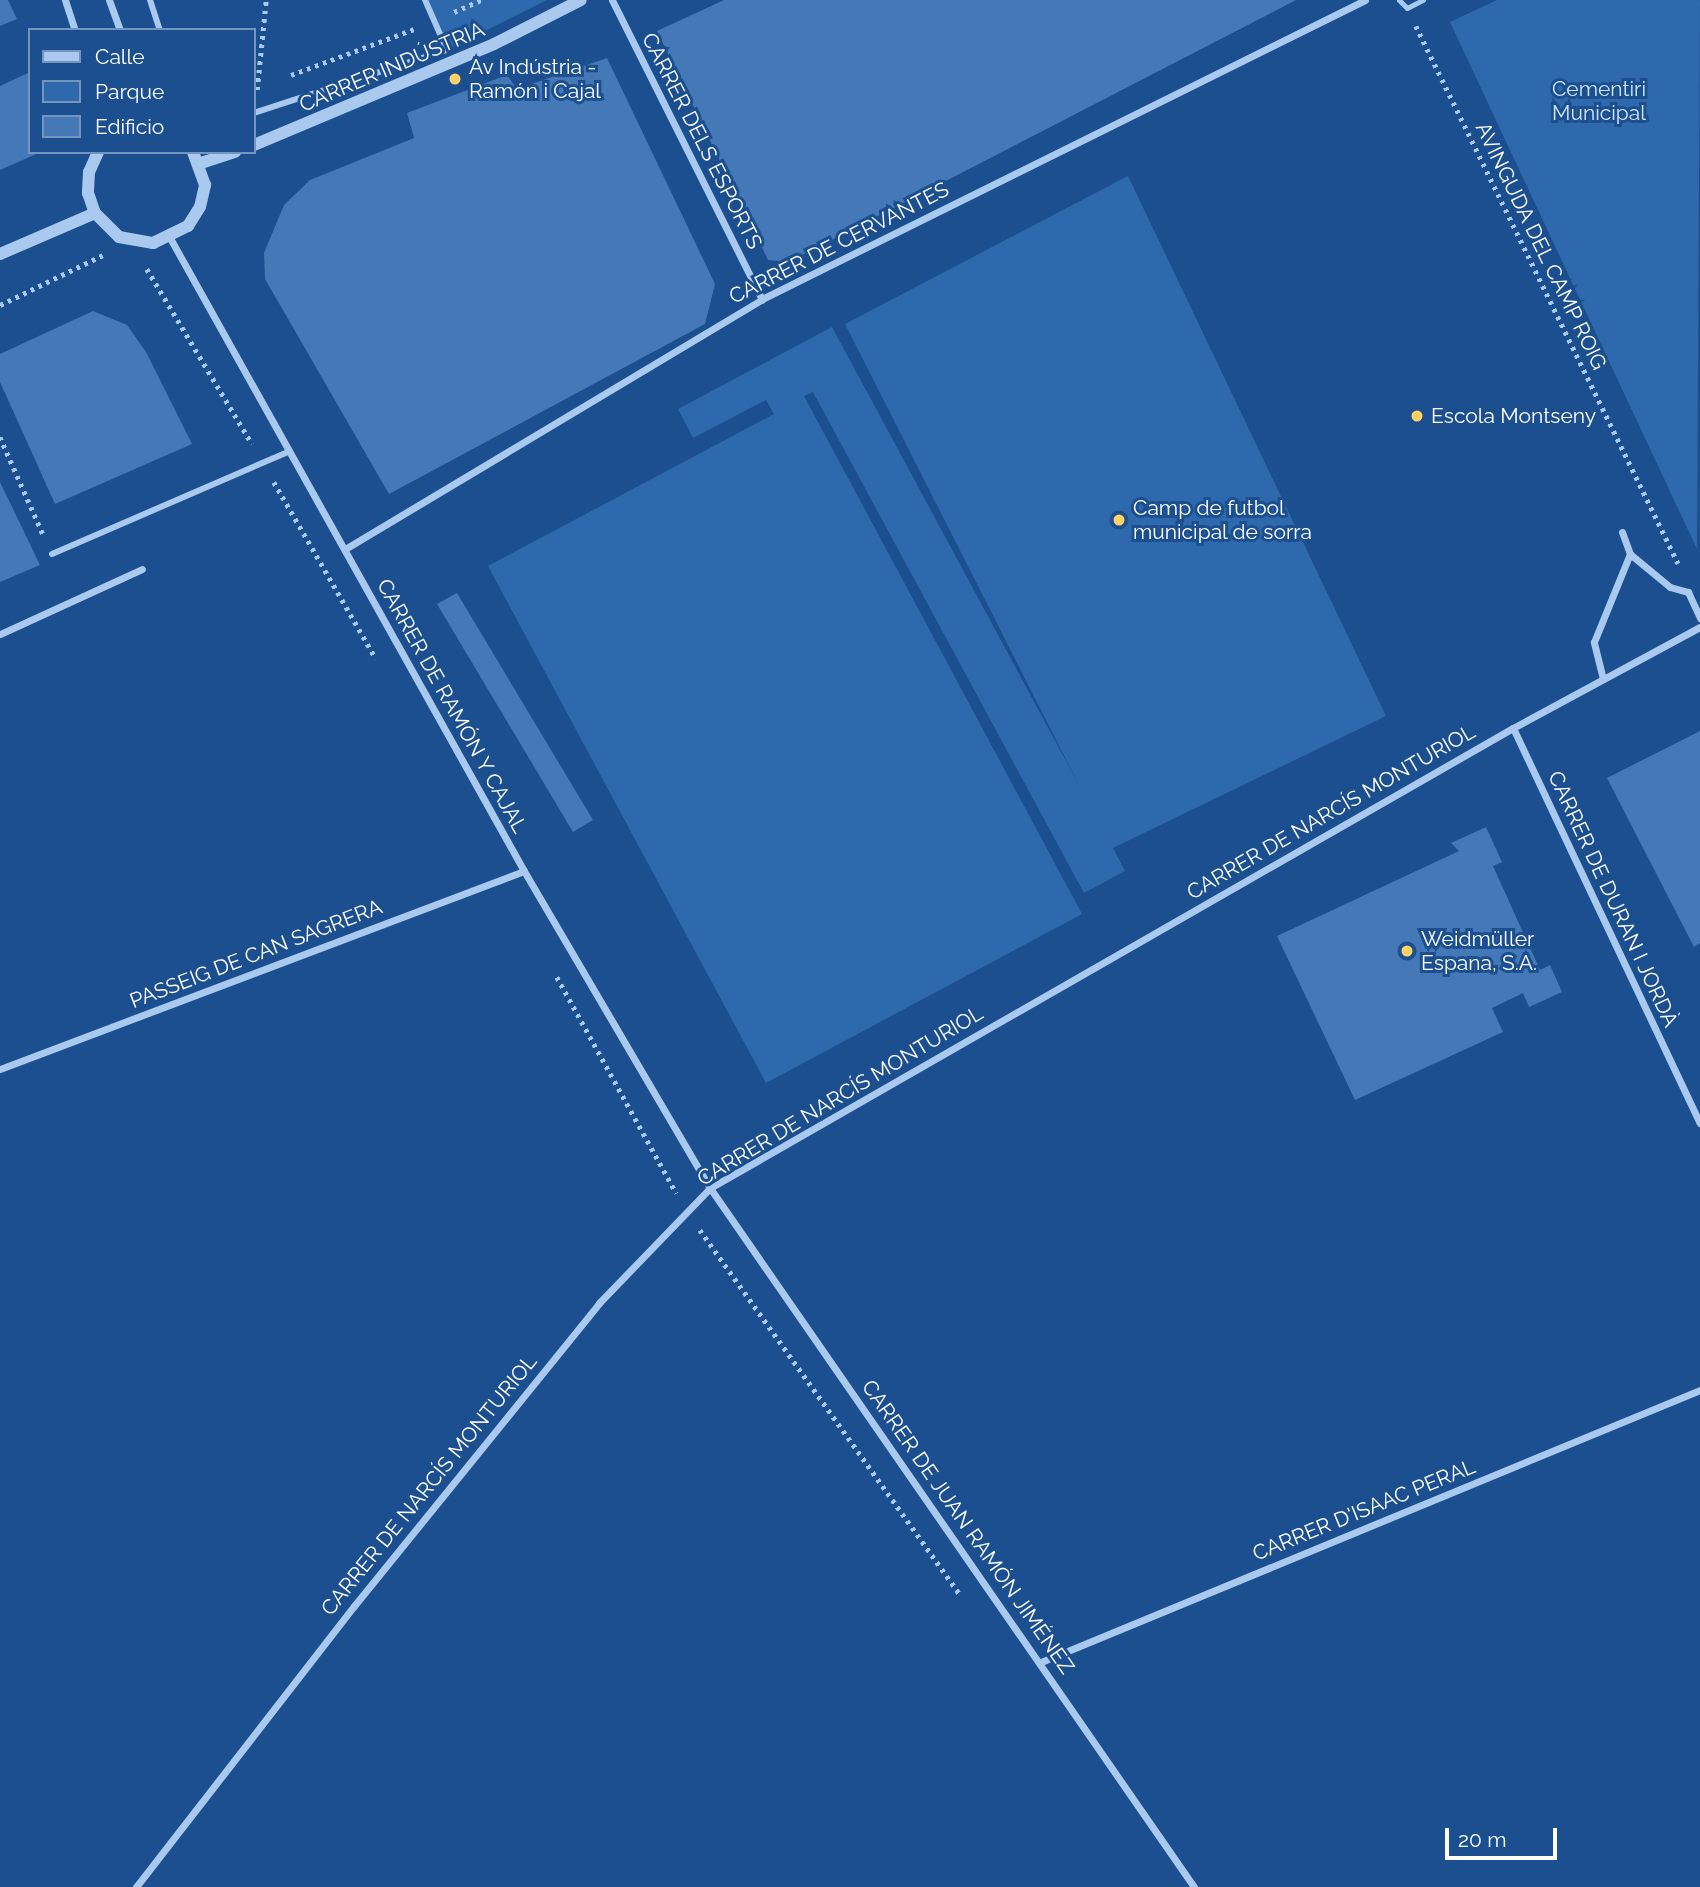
<!DOCTYPE html>
<html>
<head>
<meta charset="utf-8">
<style>
	body { margin:0 }
	#map { position:relative; width:1700px; height:1887px; overflow:hidden; background:#1b4f8f; font-family:Raleway,sans-serif }
	div>[style] { position:absolute }
	.green>* { inset:0; background:#2e69ad }
	.building>* { inset:0; background:#4478b7 }
	.path>* { height:4.5px; margin-top:-2.25px; transform-origin:0; background:repeating-linear-gradient(90deg,#a9c9ee 0 3.5px,transparent 0 8.5px) }
	.service>* { height:5px; margin:-2.5px; padding:0 2.5px; transform-origin:2.5px; border-radius:2.5px; background:#a9c9ee }
	.pedestrian>* { height:6px; margin:-3px; padding:0 3px; transform-origin:3px; border-radius:3px; background:#a9c9ee }
	.minor>* { height:7px; margin:-3.5px; padding:0 3.5px; transform-origin:3.5px; border-radius:3.5px; background:#a9c9ee }
	.tertiary>* { height:12px; margin:-6px; padding:0 6px; transform-origin:6px; border-radius:6px; background:#a9c9ee }
	.dots>* { width:19px; height:19px; translate:-50% -50%; box-sizing:border-box; border:4px solid #1b4f8f; border-radius:50% }
	span { translate:-50% -50%; white-space:nowrap; text-align:center; line-height:1.15; -webkit-text-stroke:6px #1b4f8f; paint-order:stroke }
	.street-label { font-size:21px; color:#fff }
	.poi-label { font-size:21px; color:#fff }
	.left { translate:0 -50%; text-align:left }
	.park-label { font-size:21px; color:#cfe3fa }
	.legend { position:absolute; left:28px; top:28px; width:228px; height:126px; box-sizing:border-box; background:#1b4f8f; border:2px solid #7695bc; margin:0; padding:9px 12px; list-style:none; font-size:21px; color:#fff }
	.legend li { display:flex; align-items:center; gap:14px; height:35px }
	.legend b { width:35px; border:2px solid #7695bc }
	.scale { position:absolute; left:1445px; top:1828px; width:112px; height:32px; box-sizing:border-box; border:4px solid #fff; border-top:0; padding-left:9px; font-size:21px; line-height:24px; white-space:nowrap; color:#fff; -webkit-text-stroke:5px #1b4f8f; paint-order:stroke }
</style>
</head>
<body>
<div id="map">
	<div class="green">
		<i style="clip-path:polygon(425px 0,547px 0,447px 50px)"></i>
		<i style="clip-path:polygon(1497px 0,1700px 0,1697px 549px,1450px 22px)"></i>
		<i style="clip-path:polygon(1128px 176px,1386px 716px,1113px 848px,1125px 871px,1084px 893px,813px 392px,804px 396px,1082px 914px,766px 1083px,488px 566px,774px 414px,766px 400px,693px 438px,678px 409px,832px 327px,1079px 785px,845px 324px)"></i>
	</div>
	<div class="building">
		<i style="clip-path:polygon(0 0,8px 0,17px 19px,0 26px)"></i>
		<i style="clip-path:polygon(724px 0,1296px 0,789px 262px,768px 260px,657px 31px)"></i>
		<i style="clip-path:polygon(607px 58px,715px 284px,705px 324px,389px 494px,265px 279px,264px 253px,284px 205px,310px 180px,414px 138px,407px 113px,507px 75px,517px 89px)"></i>
		<i style="clip-path:polygon(30px 72px,30px 152px,41px 152px,0 170px,0 86px)"></i>
		<i style="clip-path:polygon(93px 311px,127px 325px,146px 352px,192px 444px,55px 504px,0 382px,0 354px)"></i>
		<i style="clip-path:polygon(0 482px,40px 565px,0 582px)"></i>
		<i style="clip-path:polygon(457px 593px,593px 820px,573px 832px,437px 604px)"></i>
		<i style="clip-path:polygon(1700px 731px,1700px 943px,1694px 947px,1607px 778px)"></i>
		<i style="clip-path:polygon(1486px 827px,1502px 862px,1493px 866px,1540px 970px,1550px 965px,1562px 992px,1529px 1007px,1523px 993px,1492px 1008px,1503px 1032px,1355px 1100px,1277px 936px,1459px 851px,1451px 843px)"></i>
	</div>
	<div class="path">
		<i style="left:454px;top:12px;width:30px;rotate:-24deg"></i>
		<i style="left:1416px;top:26px;width:598px;rotate:63.99deg"></i>
		<i style="left:291px;top:75px;width:131px;rotate:-20.5deg"></i>
		<i style="left:257px;top:90px;width:90px;rotate:-84.3deg"></i>
		<i style="left:147px;top:269px;width:204px;rotate:59deg"></i>
		<i style="left:0;top:305px;width:114px;rotate:-25.9deg"></i>
		<i style="left:0;top:437px;width:106px;rotate:66.1deg"></i>
		<i style="left:274px;top:482px;width:204px;rotate:60deg"></i>
		<i style="left:557px;top:977px;width:247px;rotate:61.1deg"></i>
		<i style="left:700px;top:1230px;width:450px;rotate:54.5deg"></i>
	</div>
	<div class="service">
		<i style="left:1399px;top:0;width:11px;rotate:45deg"></i>
		<i style="left:1407px;top:8px;width:18px;rotate:-27deg"></i>
	</div>
	<div class="pedestrian">
		<i style="left:150px;top:0;width:32px;rotate:72deg"></i>
		<i style="left:254px;top:113px;width:203px;rotate:-18.1deg"></i>
		<i style="left:447px;top:50px;width:55px;rotate:-113.7deg"></i>
		<i style="left:52px;top:554px;width:259px;rotate:-23.4deg"></i>
	</div>
	<div class="minor">
		<i style="left:65px;top:0;width:32px;rotate:72deg"></i>
		<i style="left:109px;top:0;width:32px;rotate:70deg"></i>
		<i style="left:612px;top:0;width:335px;rotate:63.4deg"></i>
		<i style="left:170px;top:238px;width:725px;rotate:60.78deg"></i>
		<i style="left:524px;top:871px;width:368px;rotate:59.6deg"></i>
		<i style="left:710px;top:1188px;width:850px;rotate:55.3deg"></i>
		<i style="left:1622px;top:532px;width:23px;rotate:70deg"></i>
		<i style="left:345px;top:549px;width:486px;rotate:-30.9deg"></i>
		<i style="left:762px;top:299px;width:673px;rotate:-26.37deg"></i>
		<i style="left:0;top:634px;width:156px;rotate:-24.6deg"></i>
		<i style="left:1603px;top:679px;width:38px;rotate:-104deg"></i>
		<i style="left:1594px;top:642px;width:95px;rotate:-67.8deg"></i>
		<i style="left:1630px;top:554px;width:52px;rotate:39.5deg"></i>
		<i style="left:1670px;top:587px;width:19px;rotate:16deg"></i>
		<i style="left:1688px;top:592px;width:29px;rotate:65deg"></i>
		<i style="left:1513px;top:728px;width:437px;rotate:64.7deg"></i>
		<i style="left:0;top:1069px;width:560px;rotate:-20.7deg"></i>
		<i style="left:1041px;top:1662px;width:713px;rotate:-22.43deg"></i>
		<i style="left:136px;top:1887px;width:356px;rotate:-52.2deg"></i>
		<i style="left:354px;top:1606px;width:390px;rotate:-51deg"></i>
		<i style="left:599px;top:1303px;width:160px;rotate:-46deg"></i>
		<i style="left:710px;top:1188px;width:925px;rotate:-29.81deg"></i>
		<i style="left:1513px;top:728px;width:213px;rotate:-28.4deg"></i>
	</div>
	<div class="tertiary">
		<i style="left:254px;top:145px;width:260px;rotate:-22.8deg"></i>
		<i style="left:494px;top:44px;width:97px;rotate:-26.8deg"></i>
		<i style="left:98px;top:152px;width:22px;rotate:114deg"></i>
		<i style="left:89px;top:172px;width:21px;rotate:93deg"></i>
		<i style="left:88px;top:193px;width:21px;rotate:71deg"></i>
		<i style="left:95px;top:213px;width:34px;rotate:45deg"></i>
		<i style="left:119px;top:237px;width:35px;rotate:10deg"></i>
		<i style="left:153px;top:243px;width:39px;rotate:-26deg"></i>
		<i style="left:188px;top:226px;width:22px;rotate:-58deg"></i>
		<i style="left:200px;top:207px;width:23px;rotate:-77deg"></i>
		<i style="left:205px;top:185px;width:35px;rotate:-110deg"></i>
		<i style="left:201px;top:163px;width:36px;rotate:-18deg"></i>
		<i style="left:0;top:254px;width:103px;rotate:-23.3deg"></i>
	</div>
	<div class="dots">
		<i style="left:455px;top:79px;background:#ffd166"></i>
		<i style="left:1417px;top:416px;background:#ffd166"></i>
		<i style="left:1119px;top:520px;background:#ffd166"></i>
		<i style="left:1407px;top:951px;background:#ffd166"></i>
	</div>
	<div class="street-label">
		<span style="left:392px;top:67px;rotate:-23deg">CARRER INDÚSTRIA</span>
		<span style="left:702px;top:141px;rotate:63deg">CARRER DELS ESPORTS</span>
		<span style="left:839px;top:243px;rotate:-27deg">CARRER DE CERVANTES</span>
		<span style="left:1541px;top:246px;rotate:64deg">AVINGUDA DEL CAMP ROIG</span>
		<span style="left:452px;top:706px;rotate:61deg">CARRER DE RAMÓN Y CAJAL</span>
		<span style="left:1331px;top:812px;rotate:-30deg">CARRER DE NARCÍS MONTURIOL</span>
		<span style="left:1613px;top:899px;rotate:65deg">CARRER DE DURAN I JORDÀ</span>
		<span style="left:256px;top:954px;rotate:-21deg">PASSEIG DE CAN SAGRERA</span>
		<span style="left:840px;top:1096px;rotate:-31deg">CARRER DE NARCÍS MONTURIOL</span>
		<span style="left:429px;top:1485px;rotate:-51deg">CARRER DE NARCÍS MONTURIOL</span>
		<span style="left:1364px;top:1510px;rotate:-22deg">CARRER D'ISAAC PERAL</span>
		<span style="left:968px;top:1527px;rotate:55deg">CARRER DE JUAN RAMÓN JIMÉNEZ</span>
	</div>
	<div class="poi-label">
		<span class="left" style="left:469px;top:79px">Av Indústria -<br>Ramón i Cajal</span>
		<span class="left" style="left:1431px;top:416px">Escola Montseny</span>
		<span class="left" style="left:1133px;top:520px">Camp de futbol<br>municipal de sorra</span>
		<span class="left" style="left:1421px;top:951px">Weidmüller<br>Espana, S.A.</span>
	</div>
	<div class="park-label">
		<span style="left:1599px;top:101px">Cementiri<br>Municipal</span>
	</div>
	<ul class="legend">
	<li><b style="height:9px;background:#a9c9ee"></b>Calle</li>
	<li><b style="height:19px;background:#2e69ad"></b>Parque</li>
	<li><b style="height:19px;background:#4478b7"></b>Edificio</li>
	</ul>
	<div class="scale">20 m</div>
</div>
</body>
</html>
